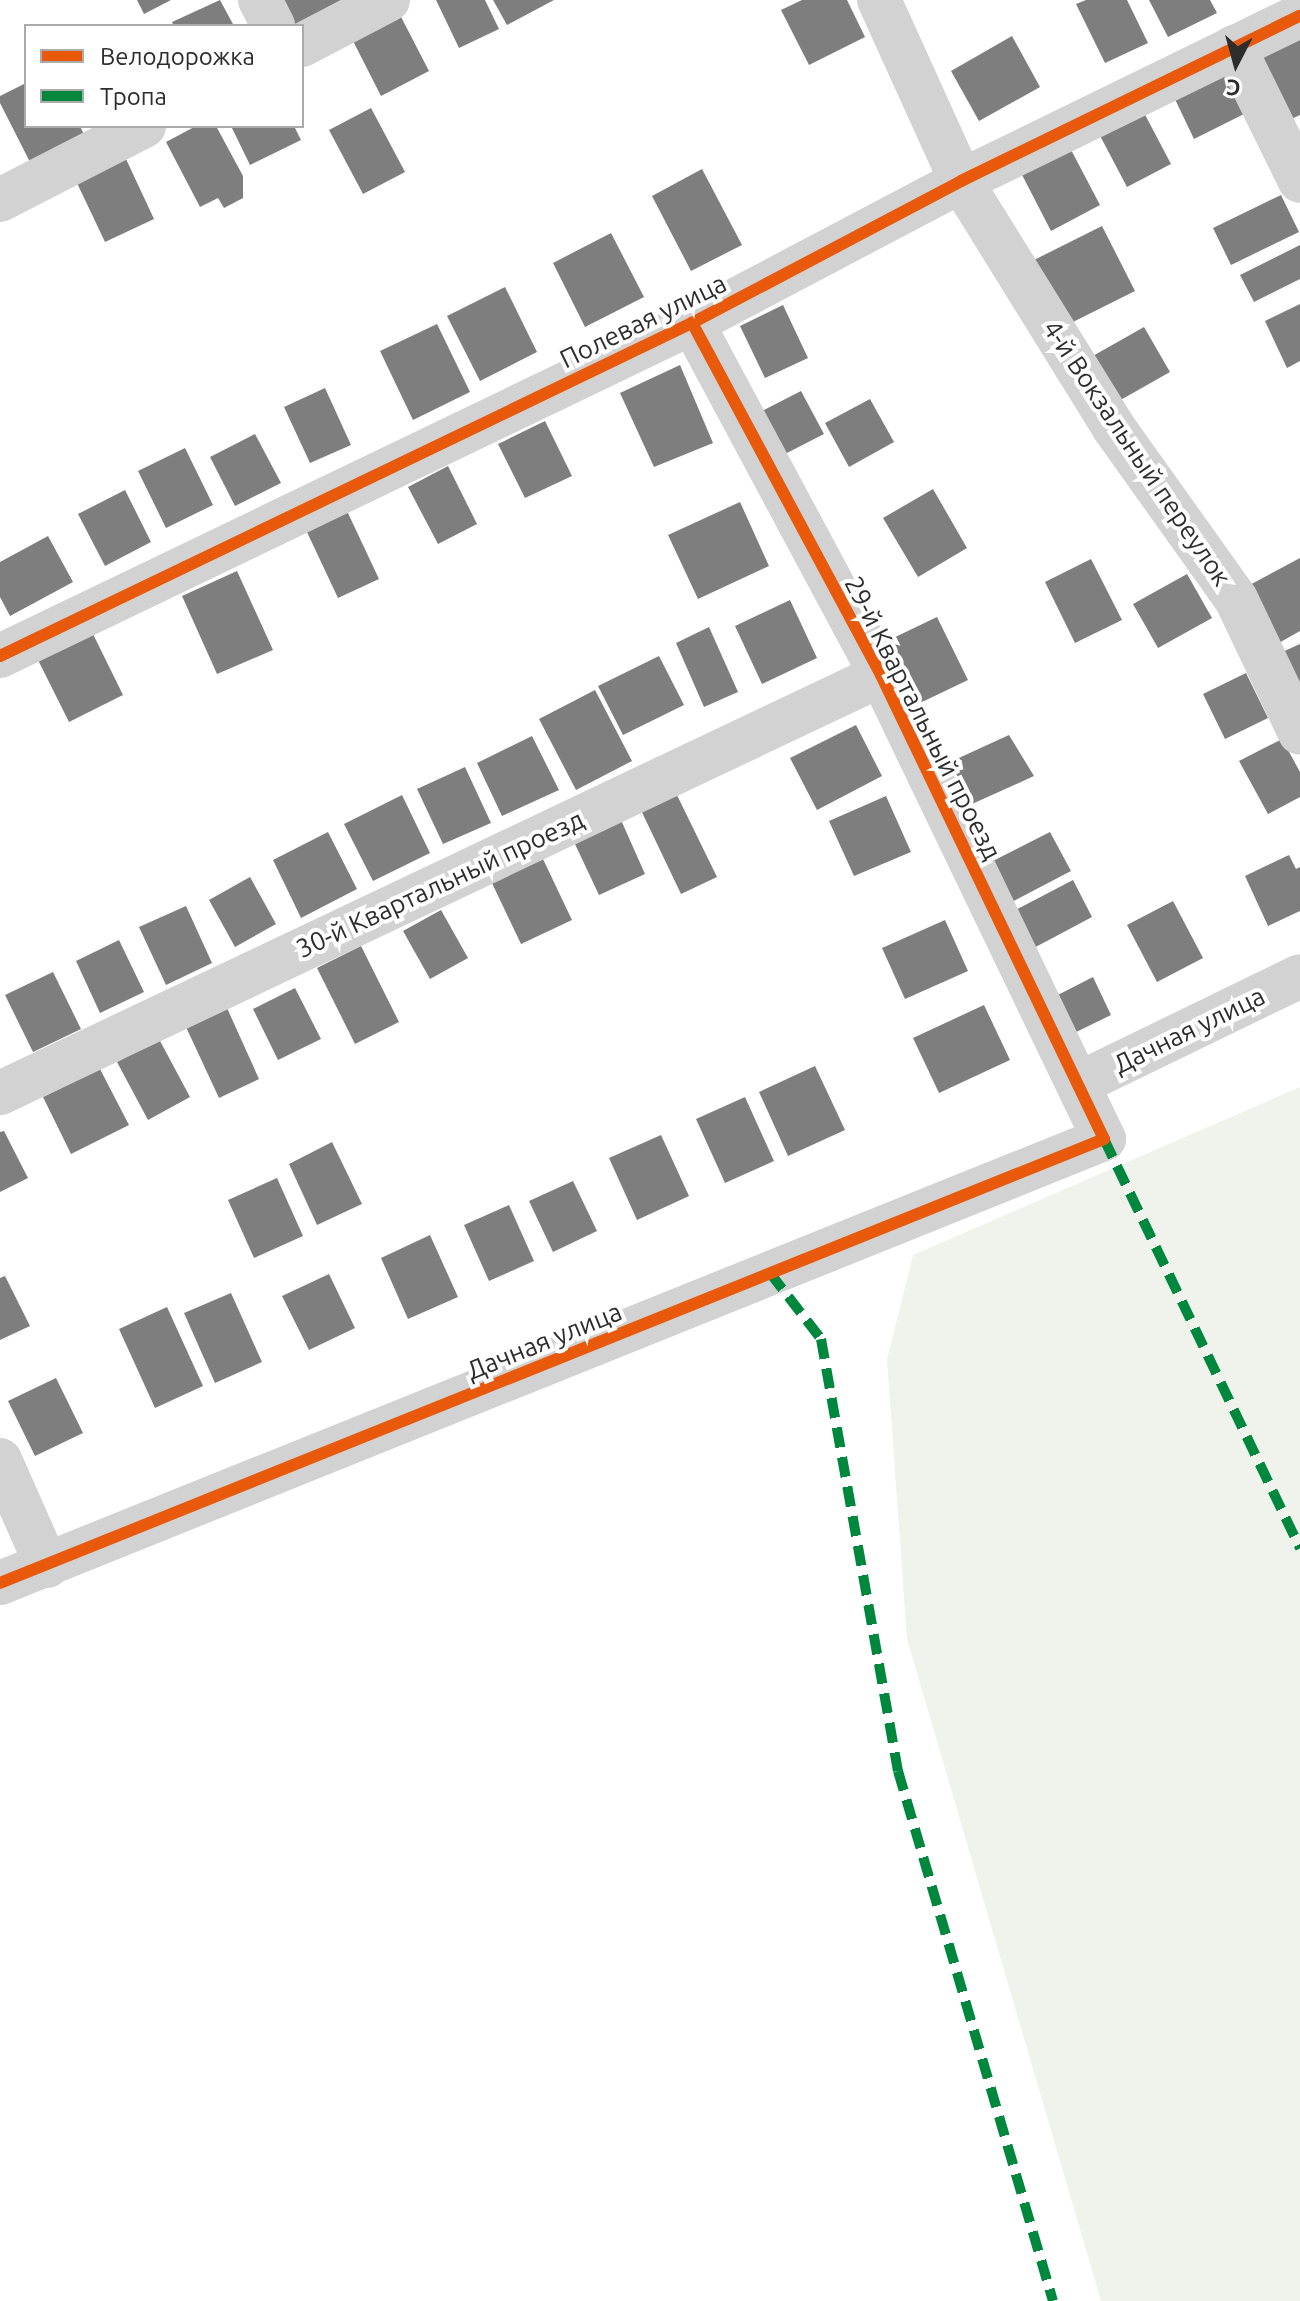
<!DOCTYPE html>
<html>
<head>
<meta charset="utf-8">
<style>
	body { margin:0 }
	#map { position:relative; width:1300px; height:2301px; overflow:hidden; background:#fff; font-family:Ubuntu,sans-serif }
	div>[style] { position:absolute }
	.green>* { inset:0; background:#eff3ec }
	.building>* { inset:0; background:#7e7e7e }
	.street>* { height:44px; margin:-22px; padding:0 22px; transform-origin:22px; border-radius:22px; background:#d2d2d2 }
	.quiet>* { height:10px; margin-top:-5px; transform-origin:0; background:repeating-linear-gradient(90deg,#00873e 0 20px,transparent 0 30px) }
	.cycleway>* { height:12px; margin:-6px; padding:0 6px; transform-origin:6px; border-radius:6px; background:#e8590c }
	span { translate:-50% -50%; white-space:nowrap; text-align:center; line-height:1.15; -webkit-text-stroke:8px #fff; paint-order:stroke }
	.street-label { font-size:26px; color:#2d2d2d }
	.legend { position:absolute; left:24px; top:24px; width:280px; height:104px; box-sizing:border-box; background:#fff; border:2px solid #ababab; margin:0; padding:10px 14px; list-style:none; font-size:24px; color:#2d2d2d }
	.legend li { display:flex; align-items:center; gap:16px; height:40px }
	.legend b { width:40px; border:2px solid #ababab }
	.north { position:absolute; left:1196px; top:24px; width:80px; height:80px; -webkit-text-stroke:6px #fff; paint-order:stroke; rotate:186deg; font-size:22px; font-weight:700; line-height:32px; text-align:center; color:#2d2d2d }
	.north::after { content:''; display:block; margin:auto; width:28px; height:36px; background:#2d2d2d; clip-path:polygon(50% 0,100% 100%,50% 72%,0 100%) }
</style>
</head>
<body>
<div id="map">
	<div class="green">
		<i style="clip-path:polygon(1300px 1087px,1300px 2301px,1101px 2301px,907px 1639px,887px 1359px,913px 1255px)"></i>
	</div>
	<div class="building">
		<i style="clip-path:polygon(137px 0,171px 0,144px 14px)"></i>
		<i style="clip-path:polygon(220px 0,234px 26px,174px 26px,172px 22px)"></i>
		<i style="clip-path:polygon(281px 0,346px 0,294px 26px)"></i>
		<i style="clip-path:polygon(436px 0,485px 0,499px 29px,459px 48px)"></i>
		<i style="clip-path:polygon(493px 0,554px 0,507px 25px)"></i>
		<i style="clip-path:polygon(802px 0,847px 0,865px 37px,809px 65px,781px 10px)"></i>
		<i style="clip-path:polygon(1086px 0,1127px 0,1148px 43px,1105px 63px,1076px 4px)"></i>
		<i style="clip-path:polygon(1149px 0,1210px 0,1217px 13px,1168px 37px)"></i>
		<i style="clip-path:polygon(399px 13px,429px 71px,381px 96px,351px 37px)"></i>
		<i style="clip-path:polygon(1012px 36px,1040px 87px,979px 121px,951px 71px)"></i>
		<i style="clip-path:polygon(1300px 36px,1300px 115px,1289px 120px,1259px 55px)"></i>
		<i style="clip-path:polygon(1222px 68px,1244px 114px,1194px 139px,1172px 93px)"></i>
		<i style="clip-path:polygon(26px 83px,26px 126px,80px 126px,87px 141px,33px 168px,0 103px,0 96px)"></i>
		<i style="clip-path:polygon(1141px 107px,1171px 164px,1127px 187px,1097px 130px)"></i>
		<i style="clip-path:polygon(371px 108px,405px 172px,363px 194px,329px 130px)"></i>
		<i style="clip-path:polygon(196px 126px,216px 126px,243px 176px,243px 198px,224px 208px,218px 198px,200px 207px,166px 142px)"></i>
		<i style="clip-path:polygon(231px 126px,294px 126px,301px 140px,250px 165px)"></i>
		<i style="clip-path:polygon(1068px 144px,1100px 205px,1051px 231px,1019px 169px)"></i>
		<i style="clip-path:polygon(126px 159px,154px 219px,105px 242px,77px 183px)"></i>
		<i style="clip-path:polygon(702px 169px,742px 245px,691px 271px,652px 196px)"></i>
		<i style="clip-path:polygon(1281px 195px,1299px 232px,1231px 265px,1213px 228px)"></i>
		<i style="clip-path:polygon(1102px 226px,1135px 291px,1063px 327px,1030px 262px)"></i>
		<i style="clip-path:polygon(611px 233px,644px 297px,585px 327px,553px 263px)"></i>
		<i style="clip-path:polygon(1300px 245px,1300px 279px,1254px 302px,1240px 275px)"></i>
		<i style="clip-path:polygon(505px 287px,537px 352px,480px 381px,447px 316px)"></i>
		<i style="clip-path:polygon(1300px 304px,1300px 361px,1287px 368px,1265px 321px)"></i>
		<i style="clip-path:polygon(783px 305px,808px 358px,765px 378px,740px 326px)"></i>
		<i style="clip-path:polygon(437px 324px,470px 392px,413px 420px,380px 351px)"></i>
		<i style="clip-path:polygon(1144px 327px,1170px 372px,1117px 402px,1091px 357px)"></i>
		<i style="clip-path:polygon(680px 365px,713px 443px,654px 467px,620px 393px)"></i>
		<i style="clip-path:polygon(325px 388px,351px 445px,310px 463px,284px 407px)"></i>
		<i style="clip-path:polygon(801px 391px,824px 434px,783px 455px,760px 412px)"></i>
		<i style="clip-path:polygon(870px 399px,894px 442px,849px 467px,825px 423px)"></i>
		<i style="clip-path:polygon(545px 421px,572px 476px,525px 498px,498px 444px)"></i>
		<i style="clip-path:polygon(255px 434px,281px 483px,235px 506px,210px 457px)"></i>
		<i style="clip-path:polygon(185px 448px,213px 505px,166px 528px,138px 471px)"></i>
		<i style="clip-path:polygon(448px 466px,477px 524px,438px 544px,408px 487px)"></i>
		<i style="clip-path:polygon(933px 489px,967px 548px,918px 577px,883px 518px)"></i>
		<i style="clip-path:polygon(125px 490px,151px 542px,105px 566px,78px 514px)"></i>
		<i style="clip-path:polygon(740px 502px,769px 566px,698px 599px,668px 535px)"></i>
		<i style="clip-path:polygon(347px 511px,379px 579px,338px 598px,306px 530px)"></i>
		<i style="clip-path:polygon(48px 536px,73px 582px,10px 616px,0 597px,0 562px)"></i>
		<i style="clip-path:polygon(1300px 558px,1300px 631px,1277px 644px,1246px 587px)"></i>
		<i style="clip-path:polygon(1091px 559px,1122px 620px,1075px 643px,1045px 582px)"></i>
		<i style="clip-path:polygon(237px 571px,273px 650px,217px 674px,182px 596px)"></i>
		<i style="clip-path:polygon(1187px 574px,1212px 618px,1158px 648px,1133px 604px)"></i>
		<i style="clip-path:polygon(790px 600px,817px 658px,762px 684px,735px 626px)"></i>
		<i style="clip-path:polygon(937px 617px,968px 680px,920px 703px,889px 640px)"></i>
		<i style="clip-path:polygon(709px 627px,738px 692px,704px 707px,676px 643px)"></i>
		<i style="clip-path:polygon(93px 634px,123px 695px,69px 722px,38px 660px)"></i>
		<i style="clip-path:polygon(1300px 644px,1300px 694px,1280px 653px)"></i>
		<i style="clip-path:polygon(659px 656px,684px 705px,623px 735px,598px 686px)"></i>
		<i style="clip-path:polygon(1246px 673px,1268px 718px,1225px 739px,1203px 694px)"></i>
		<i style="clip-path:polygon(595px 690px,632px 761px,576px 790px,539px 719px)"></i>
		<i style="clip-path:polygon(856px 725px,882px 776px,817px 810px,790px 758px)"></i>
		<i style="clip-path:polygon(1009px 735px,1034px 776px,972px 804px,950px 762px)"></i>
		<i style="clip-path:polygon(532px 736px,559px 790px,502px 816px,477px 763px)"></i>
		<i style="clip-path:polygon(1282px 739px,1300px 772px,1300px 797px,1268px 814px,1239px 761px)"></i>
		<i style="clip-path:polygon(465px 767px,491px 823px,443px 844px,417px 789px)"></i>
		<i style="clip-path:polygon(673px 787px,717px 877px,681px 894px,638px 804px)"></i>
		<i style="clip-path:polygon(402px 795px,430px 853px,373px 881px,344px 824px)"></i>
		<i style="clip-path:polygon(886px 796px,911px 852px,854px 876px,829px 821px)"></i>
		<i style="clip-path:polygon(621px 820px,645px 874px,599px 895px,574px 842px)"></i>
		<i style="clip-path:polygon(328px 832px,357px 889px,301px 918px,273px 860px)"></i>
		<i style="clip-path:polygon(1050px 832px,1071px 871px,1008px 904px,987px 864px)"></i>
		<i style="clip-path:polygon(1289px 855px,1296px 869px,1300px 867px,1300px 911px,1268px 926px,1245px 876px)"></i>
		<i style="clip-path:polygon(542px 857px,572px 920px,521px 944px,491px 881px)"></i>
		<i style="clip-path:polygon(250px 877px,276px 924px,235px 947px,209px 900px)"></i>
		<i style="clip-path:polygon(1073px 880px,1092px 917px,1030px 950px,1010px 913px)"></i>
		<i style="clip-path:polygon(1173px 901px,1203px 958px,1157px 982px,1127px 925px)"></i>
		<i style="clip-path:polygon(186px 906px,212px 963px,166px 985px,139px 927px)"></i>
		<i style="clip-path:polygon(441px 910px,468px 958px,430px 979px,403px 931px)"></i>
		<i style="clip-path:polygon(945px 920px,968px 971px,905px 999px,882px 948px)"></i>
		<i style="clip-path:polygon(119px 940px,144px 992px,100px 1013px,76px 961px)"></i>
		<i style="clip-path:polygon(361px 946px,399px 1022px,355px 1044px,317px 968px)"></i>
		<i style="clip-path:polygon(53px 972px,81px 1029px,33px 1052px,5px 995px)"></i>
		<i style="clip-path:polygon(1093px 977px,1111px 1015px,1066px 1037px,1048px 1000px)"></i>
		<i style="clip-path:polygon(295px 988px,321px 1039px,278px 1060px,253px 1009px)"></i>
		<i style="clip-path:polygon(984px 1005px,1010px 1060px,939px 1093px,913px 1038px)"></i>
		<i style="clip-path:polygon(227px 1008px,259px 1079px,219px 1098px,186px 1027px)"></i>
		<i style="clip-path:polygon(159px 1039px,190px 1097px,148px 1120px,117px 1062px)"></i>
		<i style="clip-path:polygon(815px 1066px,845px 1130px,788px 1156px,759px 1092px)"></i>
		<i style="clip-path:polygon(100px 1069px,129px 1125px,71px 1154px,43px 1097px)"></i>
		<i style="clip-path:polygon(745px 1097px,774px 1161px,725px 1183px,696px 1119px)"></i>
		<i style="clip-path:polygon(4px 1131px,28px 1178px,0 1192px,0 1132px)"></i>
		<i style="clip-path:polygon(661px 1135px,689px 1196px,637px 1220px,609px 1158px)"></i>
		<i style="clip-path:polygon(332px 1142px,362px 1204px,317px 1225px,289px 1164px)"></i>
		<i style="clip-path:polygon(277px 1178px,303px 1236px,254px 1258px,228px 1200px)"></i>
		<i style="clip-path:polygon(573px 1181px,597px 1231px,553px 1252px,529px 1201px)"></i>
		<i style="clip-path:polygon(509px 1205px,534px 1261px,489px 1281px,464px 1225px)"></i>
		<i style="clip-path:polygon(430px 1235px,458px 1297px,408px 1319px,381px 1258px)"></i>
		<i style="clip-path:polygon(329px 1274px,355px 1328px,309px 1350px,282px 1296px)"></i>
		<i style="clip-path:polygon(5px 1276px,30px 1326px,0 1340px,0 1278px)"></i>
		<i style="clip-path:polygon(231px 1293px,262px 1362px,215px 1383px,184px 1313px)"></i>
		<i style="clip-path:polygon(167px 1307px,203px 1386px,155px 1408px,119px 1329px)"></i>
		<i style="clip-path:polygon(56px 1378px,83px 1433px,35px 1456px,8px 1401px)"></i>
	</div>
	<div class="street">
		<i style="left:260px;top:0;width:29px;rotate:63deg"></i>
		<i style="left:879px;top:0;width:199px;rotate:65.6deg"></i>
		<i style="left:961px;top:181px;width:291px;rotate:58.2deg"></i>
		<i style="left:1114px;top:428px;width:210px;rotate:54.5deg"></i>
		<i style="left:1236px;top:599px;width:148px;rotate:64.5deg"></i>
		<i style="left:302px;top:45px;width:97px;rotate:-27.6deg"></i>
		<i style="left:1234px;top:47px;width:149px;rotate:63.8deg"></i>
		<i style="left:0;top:200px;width:162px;rotate:-27.2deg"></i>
		<i style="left:0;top:656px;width:768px;rotate:-25.7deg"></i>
		<i style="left:692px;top:323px;width:304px;rotate:-27.8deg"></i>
		<i style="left:961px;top:181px;width:377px;rotate:-26deg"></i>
		<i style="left:1078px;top:1084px;width:247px;rotate:-25.9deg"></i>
		<i style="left:0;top:1093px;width:975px;rotate:-25.38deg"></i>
		<i style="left:0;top:1460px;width:116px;rotate:66.1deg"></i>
		<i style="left:0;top:1583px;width:1190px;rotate:-21.91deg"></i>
		<i style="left:1104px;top:1139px;width:515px;rotate:-115.67deg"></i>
		<i style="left:881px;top:675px;width:400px;rotate:-118.2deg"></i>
	</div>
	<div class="quiet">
		<i style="left:1104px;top:1139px;width:454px;rotate:64.4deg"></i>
		<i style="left:770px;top:1273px;width:83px;rotate:52.3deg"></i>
		<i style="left:821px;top:1339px;width:439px;rotate:79.9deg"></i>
		<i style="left:898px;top:1771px;width:552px;rotate:73.7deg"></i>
	</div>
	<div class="cycleway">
		<i style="left:0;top:656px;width:768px;rotate:-25.7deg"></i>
		<i style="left:692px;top:323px;width:304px;rotate:-27.8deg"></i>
		<i style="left:961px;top:181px;width:377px;rotate:-26deg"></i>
		<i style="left:0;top:1583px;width:1190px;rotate:-21.91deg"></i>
		<i style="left:1104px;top:1139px;width:515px;rotate:-115.67deg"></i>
		<i style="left:881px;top:675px;width:400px;rotate:-118.2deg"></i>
	</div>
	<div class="street-label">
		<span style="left:643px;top:321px;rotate:-26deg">Полевая улица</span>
		<span style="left:1137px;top:453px;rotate:56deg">4-й Вокзальный переулок</span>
		<span style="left:923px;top:718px;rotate:63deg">29-й Квартальный проезд</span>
		<span style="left:440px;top:884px;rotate:-25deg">30-й Квартальный проезд</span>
		<span style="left:1189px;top:1030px;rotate:-26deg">Дачная улица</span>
		<span style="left:544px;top:1341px;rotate:-22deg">Дачная улица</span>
	</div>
	<ul class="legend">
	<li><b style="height:10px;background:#e8590c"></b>Велодорожка</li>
	<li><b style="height:10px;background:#00873e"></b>Тропа</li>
	</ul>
	<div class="north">С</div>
</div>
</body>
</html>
